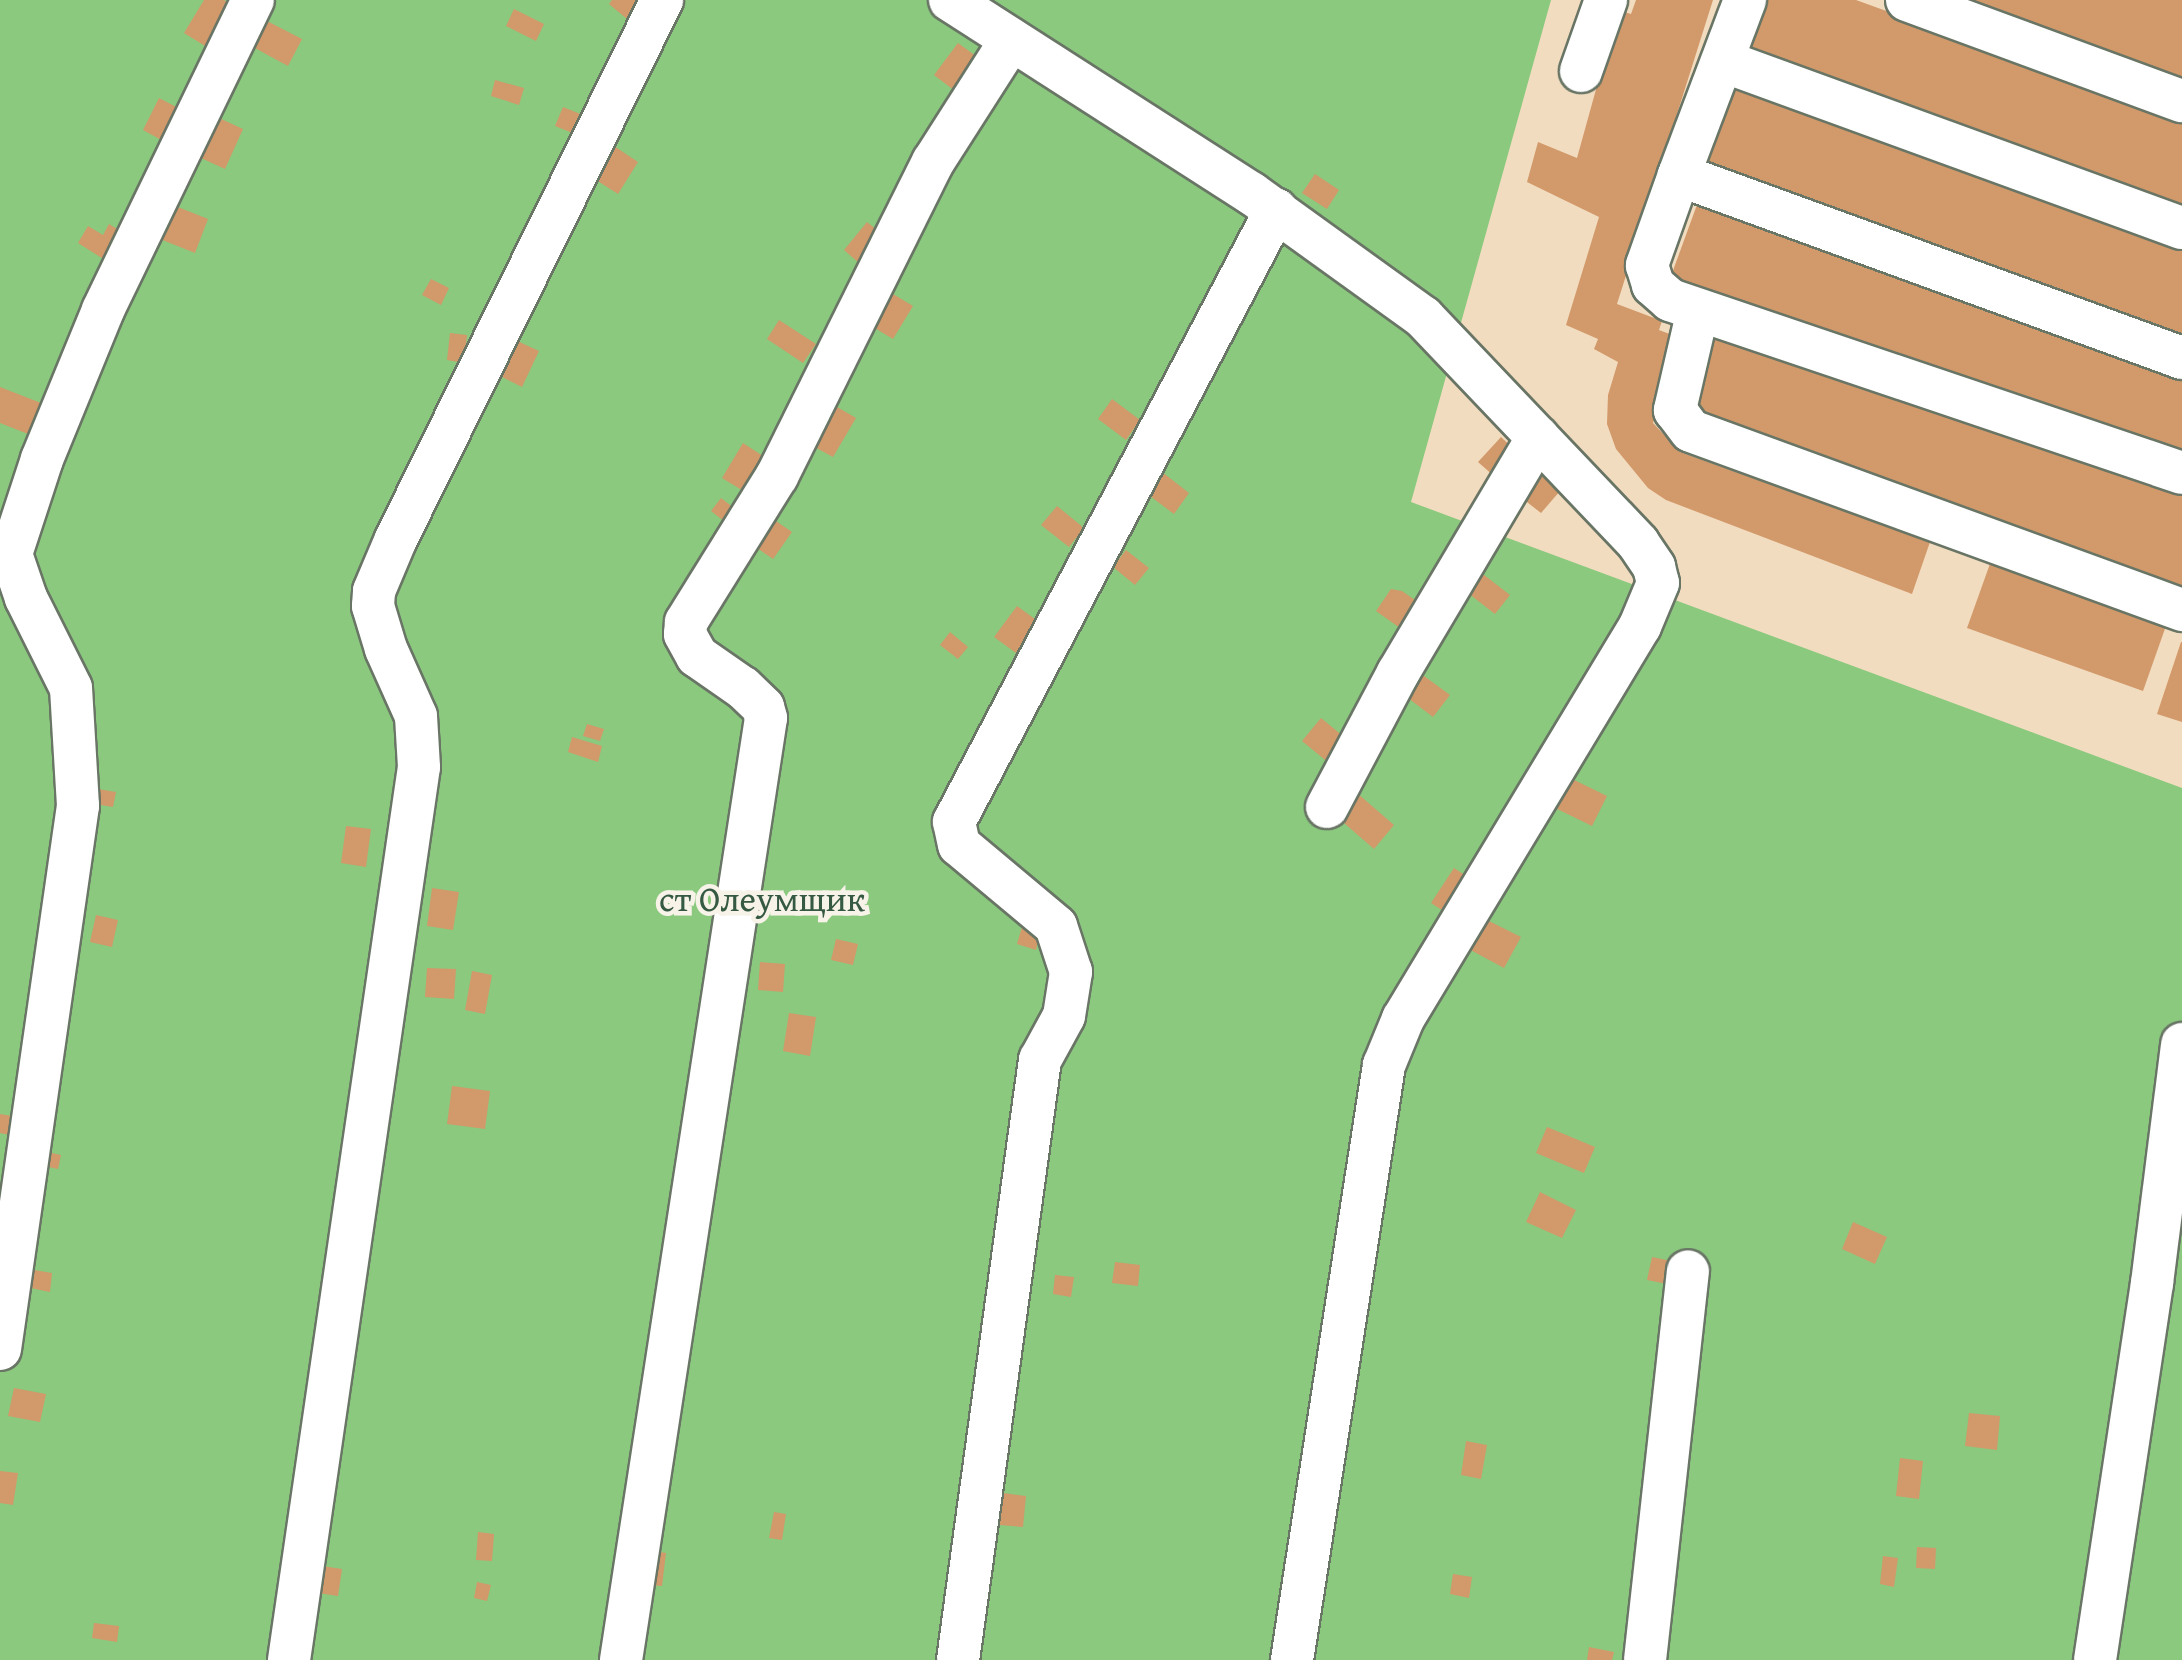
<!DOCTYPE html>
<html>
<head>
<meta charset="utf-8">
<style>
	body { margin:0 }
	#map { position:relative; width:2182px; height:1660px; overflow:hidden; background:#f2dcbf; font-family:"Gentium Book Plus",serif }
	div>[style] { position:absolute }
	.green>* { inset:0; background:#8bc97f }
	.building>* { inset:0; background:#d2996a }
	.roads { filter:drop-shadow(2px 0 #697565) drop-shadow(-2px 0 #697565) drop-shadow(0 2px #697565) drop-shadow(0 -2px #697565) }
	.minor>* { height:42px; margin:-21px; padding:0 21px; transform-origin:21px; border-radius:21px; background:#fff }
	span { translate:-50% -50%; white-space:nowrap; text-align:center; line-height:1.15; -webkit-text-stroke:9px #f7f3e8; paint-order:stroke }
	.park-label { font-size:35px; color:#355943 }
</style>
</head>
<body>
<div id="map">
	<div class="green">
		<i style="clip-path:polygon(0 0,1551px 0,1411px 502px,2182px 788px,2182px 1660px,0 1660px)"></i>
	</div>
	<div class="building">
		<i style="clip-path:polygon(204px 0,224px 0,235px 7px,210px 49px,184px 33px)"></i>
		<i style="clip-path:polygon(612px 0,644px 0,633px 24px,609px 4px)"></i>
		<i style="clip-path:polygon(1636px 0,1713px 0,1617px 304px,1662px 321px,1659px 330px,1680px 338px,1653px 423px,1680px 452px,1930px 542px,1912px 594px,1666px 500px,1648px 488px,1616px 449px,1607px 424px,1608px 395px,1618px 362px,1594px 349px,1598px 339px,1566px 325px,1599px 217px,1527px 182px,1538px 142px,1577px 158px,1618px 10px,1631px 14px)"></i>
		<i style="clip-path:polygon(1765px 0,1856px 0,2182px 118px,2182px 206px,1747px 48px)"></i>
		<i style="clip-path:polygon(1958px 0,2182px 0,2182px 80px)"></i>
		<i style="clip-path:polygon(514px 9px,544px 24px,536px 41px,506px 26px)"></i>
		<i style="clip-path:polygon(265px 20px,302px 39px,288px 66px,251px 46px)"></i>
		<i style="clip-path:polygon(958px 43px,980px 59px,955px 91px,934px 75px)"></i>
		<i style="clip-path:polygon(495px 80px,524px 88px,519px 105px,491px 96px)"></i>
		<i style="clip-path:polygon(1733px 89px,2182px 251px,2182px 336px,1706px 163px)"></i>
		<i style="clip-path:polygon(159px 98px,182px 110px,165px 142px,143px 130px)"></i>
		<i style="clip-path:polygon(563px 107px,588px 117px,580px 136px,555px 126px)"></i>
		<i style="clip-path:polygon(219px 118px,243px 129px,225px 169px,201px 158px)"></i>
		<i style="clip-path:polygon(614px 146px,638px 162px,618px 194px,593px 178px)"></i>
		<i style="clip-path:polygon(1315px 174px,1339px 190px,1327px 209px,1302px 193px)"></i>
		<i style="clip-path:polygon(1698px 202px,2182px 376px,2182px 458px,1671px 276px)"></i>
		<i style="clip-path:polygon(173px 205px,208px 219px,195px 253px,160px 239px)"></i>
		<i style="clip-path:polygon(867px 222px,883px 235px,860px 264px,844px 250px)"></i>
		<i style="clip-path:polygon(109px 224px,122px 232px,105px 260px,78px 243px,88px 226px,103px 235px)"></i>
		<i style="clip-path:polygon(431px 279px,449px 288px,441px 305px,422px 295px)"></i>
		<i style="clip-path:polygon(888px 291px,913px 306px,893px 339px,868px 324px)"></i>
		<i style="clip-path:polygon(779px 320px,816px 344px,803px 363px,767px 339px)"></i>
		<i style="clip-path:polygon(450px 333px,467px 335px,464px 363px,447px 360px)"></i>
		<i style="clip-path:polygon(1712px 333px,2182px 494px,2182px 587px,1688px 410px)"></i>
		<i style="clip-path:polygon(513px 339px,539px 351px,522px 387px,496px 374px)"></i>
		<i style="clip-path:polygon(0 387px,41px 403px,28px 434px,0 423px)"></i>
		<i style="clip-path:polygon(1112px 399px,1140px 420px,1126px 440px,1098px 419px)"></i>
		<i style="clip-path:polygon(832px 404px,856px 418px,833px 457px,809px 444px)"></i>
		<i style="clip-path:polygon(1501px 437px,1517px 452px,1495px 477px,1478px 462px)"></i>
		<i style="clip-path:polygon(743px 443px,766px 458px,745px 492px,722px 478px)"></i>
		<i style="clip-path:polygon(1162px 472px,1189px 493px,1174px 514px,1146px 493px)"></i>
		<i style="clip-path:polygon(1542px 476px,1560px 491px,1541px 513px,1523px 499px)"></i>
		<i style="clip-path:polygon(721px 498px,739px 512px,729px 525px,711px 511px)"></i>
		<i style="clip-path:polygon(1057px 506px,1084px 528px,1069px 547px,1041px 525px)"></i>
		<i style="clip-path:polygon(770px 517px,792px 532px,773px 559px,751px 544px)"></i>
		<i style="clip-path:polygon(1126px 550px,1149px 568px,1135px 585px,1113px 567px)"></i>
		<i style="clip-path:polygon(1991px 561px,2167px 623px,2143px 691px,1967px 628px)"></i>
		<i style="clip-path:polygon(1479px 571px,1510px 595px,1495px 614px,1464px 590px)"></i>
		<i style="clip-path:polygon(1391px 589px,1402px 591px,1425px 607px,1407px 633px,1376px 611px)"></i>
		<i style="clip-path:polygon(1017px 606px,1039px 622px,1016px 653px,994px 637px)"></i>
		<i style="clip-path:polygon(950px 632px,968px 647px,958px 659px,940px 645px)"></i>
		<i style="clip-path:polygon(2181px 642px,2182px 642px,2182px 722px,2157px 714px)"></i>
		<i style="clip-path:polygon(1420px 673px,1450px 695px,1433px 717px,1404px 695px)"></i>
		<i style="clip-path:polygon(1321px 718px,1349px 741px,1330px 764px,1302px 741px)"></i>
		<i style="clip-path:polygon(587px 724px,604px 729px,600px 741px,583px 736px)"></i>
		<i style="clip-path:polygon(572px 737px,602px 746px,598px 762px,568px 752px)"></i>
		<i style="clip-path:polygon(1566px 776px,1607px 796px,1592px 826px,1551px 806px)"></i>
		<i style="clip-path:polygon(98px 789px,116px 792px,113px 807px,95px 804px)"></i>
		<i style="clip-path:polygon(1357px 793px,1394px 825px,1374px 849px,1337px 817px)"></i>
		<i style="clip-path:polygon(346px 826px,371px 829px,366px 867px,341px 863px)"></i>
		<i style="clip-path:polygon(1454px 868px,1474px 881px,1451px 916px,1431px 903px)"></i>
		<i style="clip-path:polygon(432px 888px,459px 892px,453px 930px,427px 926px)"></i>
		<i style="clip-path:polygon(96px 915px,118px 920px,112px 947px,90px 942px)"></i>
		<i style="clip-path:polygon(1481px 917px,1521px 937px,1504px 968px,1465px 947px)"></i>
		<i style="clip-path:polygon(1022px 927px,1040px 932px,1036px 950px,1017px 944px)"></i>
		<i style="clip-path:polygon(836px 939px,858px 944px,853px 965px,831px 960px)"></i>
		<i style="clip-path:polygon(760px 962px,785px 964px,783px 992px,758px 990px)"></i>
		<i style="clip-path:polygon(427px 968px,456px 969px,454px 999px,425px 997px)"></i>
		<i style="clip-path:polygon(472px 971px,492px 975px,485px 1014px,465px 1010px)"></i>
		<i style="clip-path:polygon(789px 1013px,816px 1017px,810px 1056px,783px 1051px)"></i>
		<i style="clip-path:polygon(452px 1086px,490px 1091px,485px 1129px,447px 1124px)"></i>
		<i style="clip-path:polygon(0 1114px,12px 1116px,9px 1135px,0 1133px)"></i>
		<i style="clip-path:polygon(1547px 1127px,1595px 1147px,1584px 1173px,1536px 1153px)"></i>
		<i style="clip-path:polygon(42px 1151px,61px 1155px,58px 1169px,39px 1165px)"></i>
		<i style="clip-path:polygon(1540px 1192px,1576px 1210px,1562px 1238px,1526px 1222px)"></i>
		<i style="clip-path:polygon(1853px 1222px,1887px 1237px,1875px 1264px,1842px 1249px)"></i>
		<i style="clip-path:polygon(1652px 1257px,1676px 1262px,1672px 1285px,1647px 1280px)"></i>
		<i style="clip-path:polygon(1115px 1262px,1140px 1265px,1138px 1286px,1112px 1283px)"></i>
		<i style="clip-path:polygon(28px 1269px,52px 1273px,50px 1292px,26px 1287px)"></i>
		<i style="clip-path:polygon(1055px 1275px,1074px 1277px,1071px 1297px,1053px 1294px)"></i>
		<i style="clip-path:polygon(14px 1388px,46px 1394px,40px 1422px,8px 1416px)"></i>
		<i style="clip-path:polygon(1969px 1413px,2000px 1416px,1997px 1450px,1965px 1446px)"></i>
		<i style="clip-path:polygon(1466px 1441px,1487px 1445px,1481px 1479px,1461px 1475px)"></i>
		<i style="clip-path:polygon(1900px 1458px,1923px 1461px,1919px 1499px,1896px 1496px)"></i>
		<i style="clip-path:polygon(0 1471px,18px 1473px,13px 1505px,0 1503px)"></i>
		<i style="clip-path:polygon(1003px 1493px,1026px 1496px,1023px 1527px,999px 1525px)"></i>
		<i style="clip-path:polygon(774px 1512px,786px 1514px,782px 1540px,769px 1538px)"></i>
		<i style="clip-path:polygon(478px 1532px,494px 1534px,492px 1561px,476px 1560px)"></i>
		<i style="clip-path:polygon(1917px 1547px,1936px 1548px,1935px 1569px,1916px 1568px)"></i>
		<i style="clip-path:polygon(654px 1551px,666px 1553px,662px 1586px,649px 1585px)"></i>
		<i style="clip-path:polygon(1883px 1556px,1898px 1558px,1894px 1587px,1880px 1584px)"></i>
		<i style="clip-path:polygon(322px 1566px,342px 1569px,338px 1596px,318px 1593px)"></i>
		<i style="clip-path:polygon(1453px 1574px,1472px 1577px,1469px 1598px,1450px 1594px)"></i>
		<i style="clip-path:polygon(477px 1582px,491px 1585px,487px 1601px,474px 1598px)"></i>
		<i style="clip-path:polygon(94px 1623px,119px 1626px,117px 1642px,92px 1638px)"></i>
		<i style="clip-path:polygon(1589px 1647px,1614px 1652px,1612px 1660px,1587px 1660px)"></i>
	</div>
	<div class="roads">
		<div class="minor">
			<i style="left:950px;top:0;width:358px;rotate:32.7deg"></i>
			<i style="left:1251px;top:193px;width:212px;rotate:35.8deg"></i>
			<i style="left:1423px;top:317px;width:312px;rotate:46.4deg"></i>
			<i style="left:1638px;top:543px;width:29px;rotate:56deg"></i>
			<i style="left:1654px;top:567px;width:16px;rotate:76deg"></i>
			<i style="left:1658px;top:583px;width:47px;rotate:112.7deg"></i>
			<i style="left:1640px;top:626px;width:459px;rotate:121.1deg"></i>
			<i style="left:1403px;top:1019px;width:50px;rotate:112.4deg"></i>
			<i style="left:1384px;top:1065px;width:602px;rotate:98.79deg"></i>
			<i style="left:1745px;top:0;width:187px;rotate:110.7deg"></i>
			<i style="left:1679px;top:175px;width:535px;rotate:19.99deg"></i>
			<i style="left:1907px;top:0;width:293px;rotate:20.2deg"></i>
			<i style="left:1723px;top:61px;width:488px;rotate:20deg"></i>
			<i style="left:1581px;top:71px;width:75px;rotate:-70.6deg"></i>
			<i style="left:1679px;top:175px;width:96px;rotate:109.6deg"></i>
			<i style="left:1647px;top:265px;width:21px;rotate:73deg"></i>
			<i style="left:1653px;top:285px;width:23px;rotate:41deg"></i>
			<i style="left:1670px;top:300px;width:540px;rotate:18.67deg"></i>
			<i style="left:1698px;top:310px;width:103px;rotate:103deg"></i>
			<i style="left:1675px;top:410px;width:26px;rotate:53deg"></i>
			<i style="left:1691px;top:431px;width:523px;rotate:20.03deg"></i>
			<i style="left:1327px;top:807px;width:152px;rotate:-62.1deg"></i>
			<i style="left:1398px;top:673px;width:274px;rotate:-59.3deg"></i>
			<i style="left:0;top:1349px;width:549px;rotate:-81.83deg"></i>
			<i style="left:78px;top:806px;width:118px;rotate:-93.4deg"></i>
			<i style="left:71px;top:688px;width:101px;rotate:-116.6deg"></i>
			<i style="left:26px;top:598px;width:46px;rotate:-108.8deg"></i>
			<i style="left:11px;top:554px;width:100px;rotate:-71.9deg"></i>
			<i style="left:42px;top:459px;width:161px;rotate:-67.7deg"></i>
			<i style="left:103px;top:310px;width:344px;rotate:-64.2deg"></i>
			<i style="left:289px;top:1660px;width:902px;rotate:-81.72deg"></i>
			<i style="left:419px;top:767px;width:51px;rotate:-93.4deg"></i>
			<i style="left:416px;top:716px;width:73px;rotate:-114.1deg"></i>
			<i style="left:386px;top:649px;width:45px;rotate:-106.8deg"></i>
			<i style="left:373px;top:606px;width:15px;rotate:-86deg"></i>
			<i style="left:374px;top:591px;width:56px;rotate:-67.1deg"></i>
			<i style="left:396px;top:539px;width:601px;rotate:-63.73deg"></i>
			<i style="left:621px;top:1660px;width:953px;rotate:-81.25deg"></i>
			<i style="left:766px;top:718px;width:11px;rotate:-105deg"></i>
			<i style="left:763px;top:707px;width:28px;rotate:-136deg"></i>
			<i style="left:743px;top:688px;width:56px;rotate:-145.2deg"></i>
			<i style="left:697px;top:656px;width:25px;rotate:-119deg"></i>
			<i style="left:685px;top:634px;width:12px;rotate:-85deg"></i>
			<i style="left:686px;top:622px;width:172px;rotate:-58.1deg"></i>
			<i style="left:777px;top:476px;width:351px;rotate:-63.6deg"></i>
			<i style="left:933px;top:162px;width:145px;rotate:-57.4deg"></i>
			<i style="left:958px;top:1660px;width:606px;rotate:-82.22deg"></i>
			<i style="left:1040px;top:1060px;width:50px;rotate:-61.4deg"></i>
			<i style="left:1064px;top:1016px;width:45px;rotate:-81deg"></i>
			<i style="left:1071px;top:972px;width:48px;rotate:-108.1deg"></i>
			<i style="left:1056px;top:926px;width:126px;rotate:-140.1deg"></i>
			<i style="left:959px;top:845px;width:24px;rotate:-102deg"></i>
			<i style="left:954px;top:822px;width:692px;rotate:-62.25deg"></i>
			<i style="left:1645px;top:1660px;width:391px;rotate:-83.7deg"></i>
			<i style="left:2095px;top:1660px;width:381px;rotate:-81.4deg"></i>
			<i style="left:2152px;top:1283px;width:241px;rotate:-82.8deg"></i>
		</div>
	</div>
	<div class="park-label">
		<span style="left:762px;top:899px">ст Олеумщик</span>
	</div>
</div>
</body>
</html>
